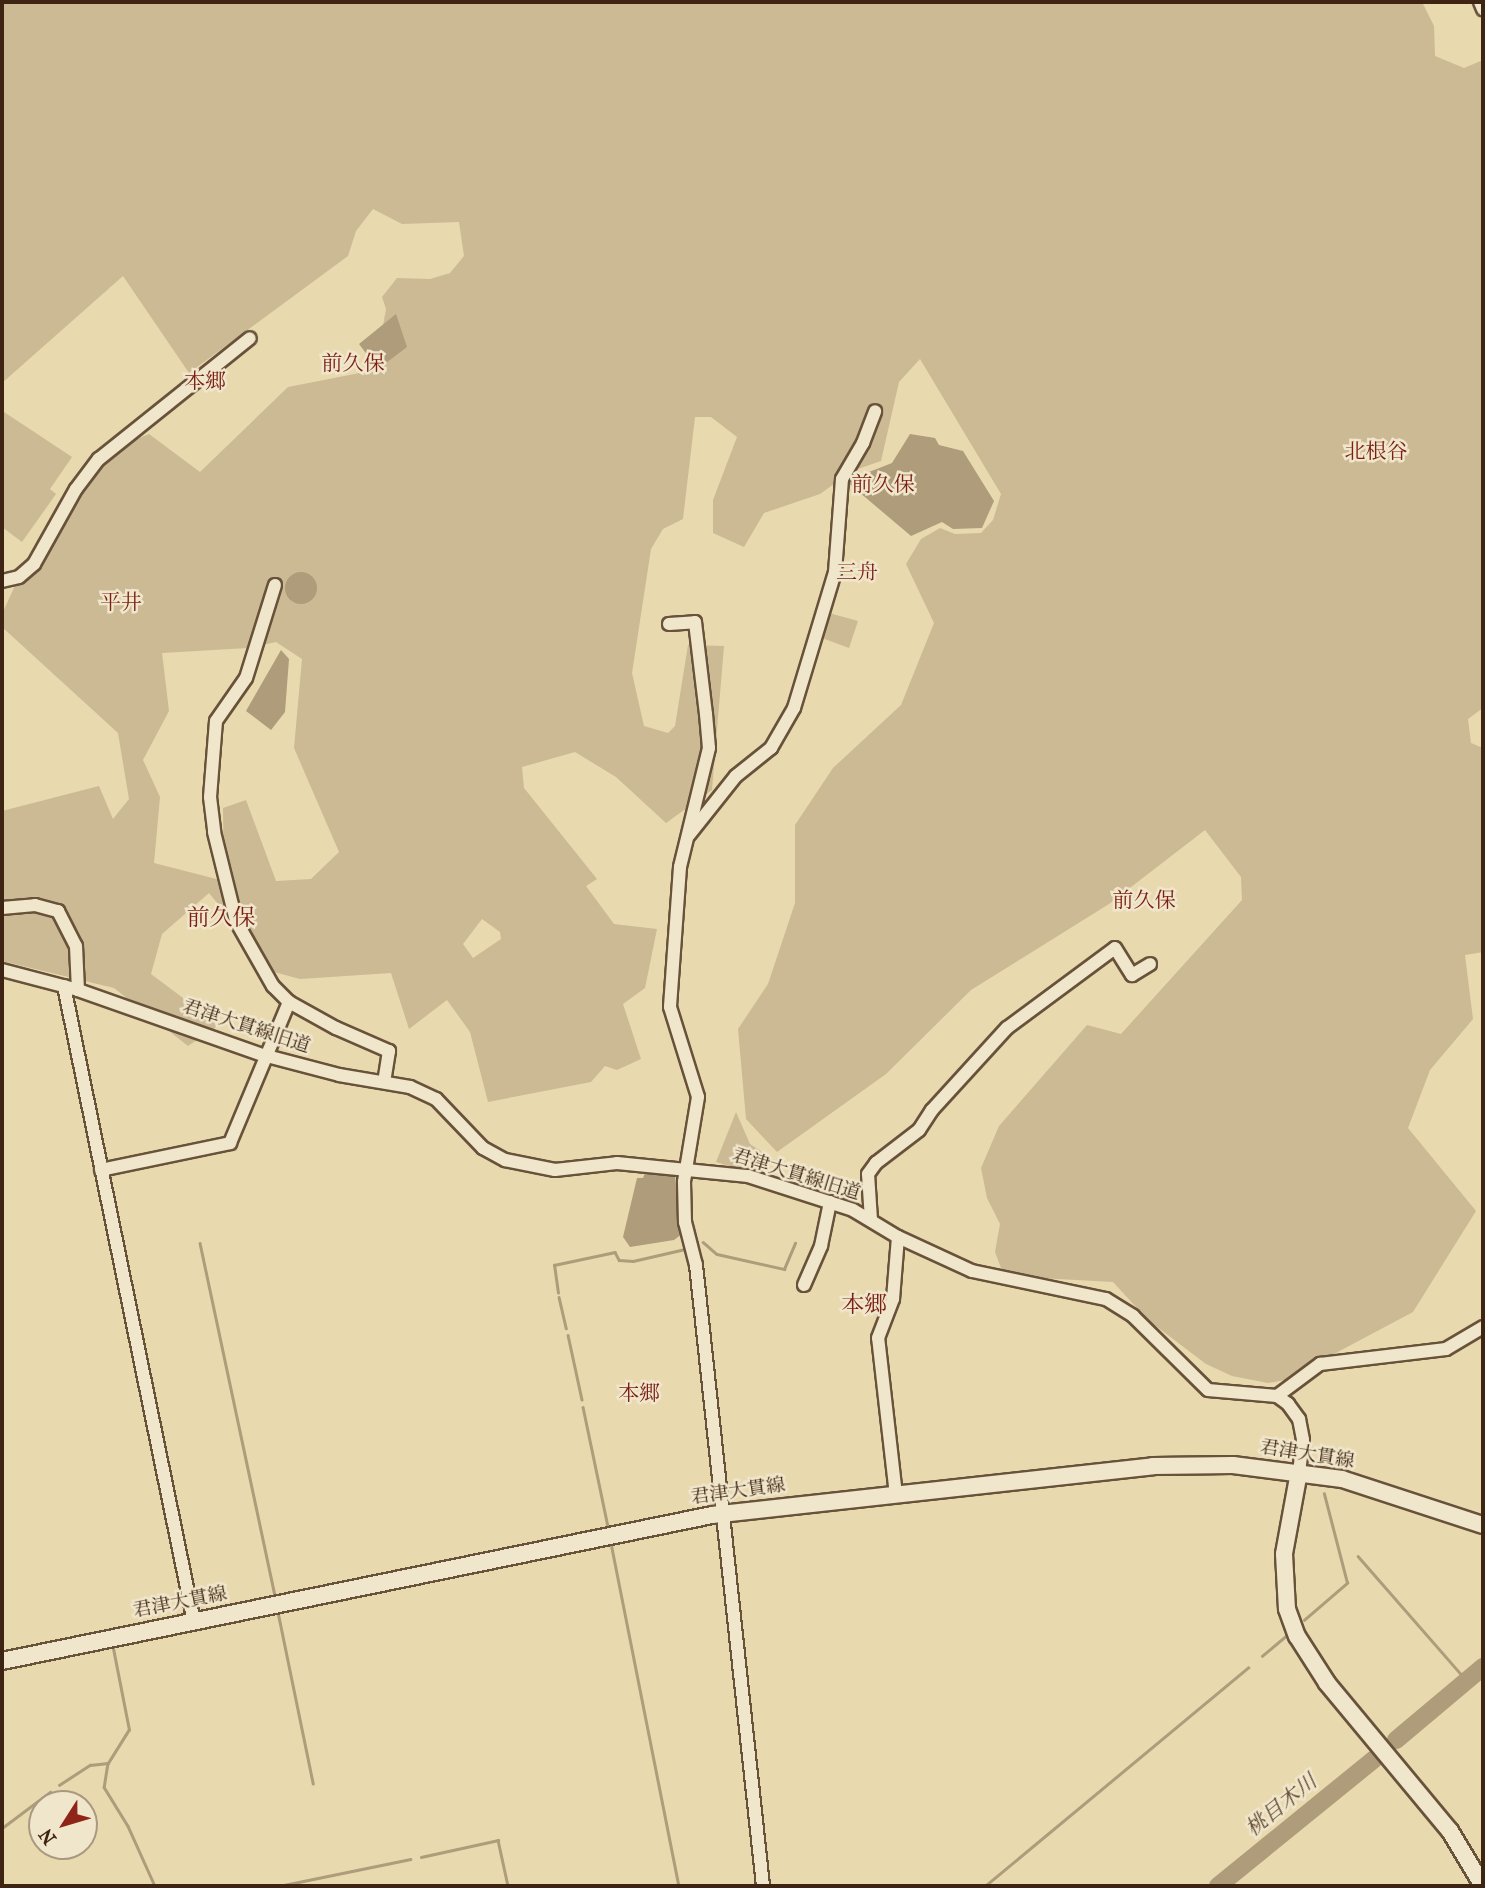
<!DOCTYPE html>
<html>
<head>
<meta charset="utf-8">
<style>
	body { margin:0 }
	#map { position:relative; width:1485px; height:1888px; overflow:hidden; background:#e8d9af; font-family:"IM FELL French Canon","Noto Serif JP",serif }
	div>[style] { position:absolute }
	.green>* { inset:0; background:#cbba94 }
	.water>* { inset:0; background:#ae9c7a }
	.round { border-radius:50% }
	.stream>* { height:2.5px; margin:-1.25px; padding:0 1.25px; transform-origin:1.25px; border-radius:1.25px; background:#ae9c7a }
	.river>* { height:18px; margin:-9px; padding:0 9px; transform-origin:9px; border-radius:9px; background:#ae9c7a }
	.roads { filter:drop-shadow(2px 0 #68523a) drop-shadow(-2px 0 #68523a) drop-shadow(0 2px #68523a) drop-shadow(0 -2px #68523a) }
	.street>* { height:12px; margin:-6px; padding:0 6px; transform-origin:6px; border-radius:6px; background:#f0e6cb }
	.secondary>* { height:16px; margin:-8px; padding:0 8px; transform-origin:8px; border-radius:8px; background:#f0e6cb }
	span { translate:-50% -50%; white-space:nowrap; text-align:center; line-height:1.15; -webkit-text-stroke:5px #f0e6cb; paint-order:stroke }
	.street-label { font-size:19px; color:#3e2513 }
	.neighbourhood-label { font-size:21px; color:#7a1f14 }
	.water-label { font-size:21px; color:#604932; font-style:italic }
	.quarter-label { font-size:23px; color:#7a1f14 }
	.frame { position:absolute; inset:0; border:4px solid #3e2513; pointer-events:none }
	.north { position:absolute; left:28px; top:1790px; width:70px; height:70px; box-sizing:border-box; background:#f0e6cb; border:2px solid #a99981; border-radius:50%; rotate:233deg; font-size:19px; font-weight:700; line-height:28px; text-align:center; color:#3e2513 }
	.north::after { content:''; display:block; margin:auto; width:24px; height:32px; background:#8f2418; clip-path:polygon(50% 0,100% 100%,50% 72%,0 100%) }
</style>
</head>
<body>
<div id="map">
	<div class="green">
		<i style="clip-path:polygon(evenodd,2px 2px,1422px 2px,1434px 26px,1435px 56px,1464px 68px,1483px 60px,1483px 708px,1468px 719px,1471px 743px,1483px 748px,1483px 952px,1465px 955px,1473px 1019px,1430px 1070px,1408px 1128px,1476px 1211px,1413px 1312px,1285px 1380px,1268px 1383px,1232px 1376px,1206px 1364px,1148px 1320px,1113px 1282px,1004px 1276px,995px 1252px,1000px 1224px,987px 1198px,981px 1168px,999px 1126px,1087px 1025px,1121px 1034px,1242px 900px,1241px 877px,1205px 830px,1109px 904px,971px 990px,886px 1074px,777px 1152px,746px 1119px,738px 1029px,768px 984px,795px 903px,795px 825px,833px 768px,901px 705px,934px 623px,906px 564px,921px 539px,940px 528px,955px 534px,981px 533px,993px 520px,1001px 494px,920px 359px,899px 382px,881px 461px,852px 471px,820px 494px,764px 513px,744px 547px,713px 533px,713px 500px,737px 437px,711px 417px,695px 417px,683px 519px,663px 529px,651px 549px,632px 673px,644px 726px,668px 733px,675px 726px,688px 645px,724px 646px,712px 790px,666px 823px,616px 777px,575px 752px,522px 767px,524px 788px,597px 879px,586px 886px,614px 924px,657px 929px,645px 988px,623px 1004px,641px 1059px,617px 1070px,605px 1066px,591px 1082px,488px 1102px,470px 1032px,447px 1000px,409px 1029px,391px 973px,300px 979px,274px 972px,209px 893px,162px 934px,151px 974px,219px 1025px,188px 1046px,114px 988px,2px 961px,2px 811px,99px 786px,113px 819px,129px 799px,118px 733px,2px 627px,2px 614px,28px 557px,91px 458px,149px 434px,200px 472px,288px 387px,375px 370px,386px 309px,382px 297px,397px 278px,430px 279px,450px 273px,464px 256px,459px 222px,402px 224px,373px 209px,356px 231px,348px 256px,189px 373px,123px 276px,2px 383px,2px 2px,276px 642px,302px 659px,294px 748px,339px 852px,311px 879px,276px 881px,246px 800px,223px 808px,224px 881px,154px 863px,160px 797px,143px 760px,169px 711px,162px 653px,248px 648px,276px 642px,2px 2px,482px 919px,500px 932px,501px 939px,473px 958px,463px 944px,482px 919px)"></i>
		<i style="clip-path:polygon(4px 412px,72px 457px,50px 489px,56px 494px,22px 542px,2px 527px)"></i>
		<i style="clip-path:polygon(829px 613px,858px 621px,849px 648px,822px 638px)"></i>
		<i style="clip-path:polygon(736px 1112px,750px 1144px,774px 1160px,759px 1175px,716px 1162px)"></i>
	</div>
	<div class="water">
		<i style="clip-path:polygon(396px 314px,407px 347px,378px 369px,359px 344px)"></i>
		<i style="clip-path:polygon(910px 434px,935px 438px,939px 445px,963px 451px,994px 501px,982px 528px,953px 529px,942px 522px,911px 536px,846px 481px,892px 463px)"></i>
		<i class="round" style="left:285px;top:572px;width:32px;height:32px"></i>
		<i style="clip-path:polygon(281px 650px,289px 659px,285px 712px,271px 730px,246px 711px)"></i>
		<i style="clip-path:polygon(645px 1173px,675px 1176px,682px 1234px,674px 1240px,630px 1247px,623px 1237px,637px 1178px,643px 1178px)"></i>
	</div>
	<div class="stream">
		<i style="left:703px;top:1242px;width:18px;rotate:41deg"></i>
		<i style="left:717px;top:1254px;width:69px;rotate:12.6deg"></i>
		<i style="left:784px;top:1269px;width:28px;rotate:-67deg"></i>
		<i style="left:200px;top:1243px;width:361px;rotate:78deg"></i>
		<i style="left:558px;top:1293px;width:28px;rotate:-98deg"></i>
		<i style="left:554px;top:1265px;width:62px;rotate:-12deg"></i>
		<i style="left:615px;top:1252px;width:9px;rotate:63deg"></i>
		<i style="left:619px;top:1260px;width:14px;rotate:4deg"></i>
		<i style="left:633px;top:1261px;width:53px;rotate:-13deg"></i>
		<i style="left:559px;top:1297px;width:32px;rotate:77deg"></i>
		<i style="left:568px;top:1335px;width:66px;rotate:77.8deg"></i>
		<i style="left:583px;top:1407px;width:123px;rotate:78.2deg"></i>
		<i style="left:611px;top:1543px;width:350px;rotate:78.8deg"></i>
		<i style="left:1358px;top:1556px;width:166px;rotate:48.9deg"></i>
		<i style="left:278px;top:1612px;width:175px;rotate:78.4deg"></i>
		<i style="left:1304px;top:1620px;width:57px;rotate:-40.7deg"></i>
		<i style="left:1347px;top:1583px;width:92px;rotate:-104.5deg"></i>
		<i style="left:1262px;top:1656px;width:33px;rotate:-40deg"></i>
		<i style="left:108px;top:1763px;width:39px;rotate:-58deg"></i>
		<i style="left:129px;top:1730px;width:89px;rotate:-101.1deg"></i>
		<i style="left:59px;top:1785px;width:37px;rotate:-33deg"></i>
		<i style="left:90px;top:1765px;width:18px;rotate:-6deg"></i>
		<i style="left:108px;top:1763px;width:24px;rotate:99deg"></i>
		<i style="left:104px;top:1787px;width:46px;rotate:58.4deg"></i>
		<i style="left:128px;top:1826px;width:66px;rotate:65.8deg"></i>
		<i style="left:2px;top:1828px;width:60px;rotate:-36.9deg"></i>
		<i style="left:421px;top:1857px;width:79px;rotate:-12.4deg"></i>
		<i style="left:498px;top:1840px;width:47px;rotate:77.7deg"></i>
		<i style="left:279px;top:1886px;width:134px;rotate:-11.6deg"></i>
		<i style="left:985px;top:1886px;width:342px;rotate:-39.7deg"></i>
	</div>
	<div class="river">
		<i style="left:1396px;top:1740px;width:114px;rotate:-40deg"></i>
		<i style="left:1218px;top:1886px;width:201px;rotate:-39.1deg"></i>
	</div>
	<div class="roads">
		<div class="street">
			<i style="left:1480px;top:2px;width:8px;rotate:67deg"></i>
			<i style="left:2px;top:581px;width:17px;rotate:-13deg"></i>
			<i style="left:19px;top:577px;width:20px;rotate:-41deg"></i>
			<i style="left:34px;top:564px;width:86px;rotate:-60.8deg"></i>
			<i style="left:76px;top:489px;width:38px;rotate:-53deg"></i>
			<i style="left:99px;top:459px;width:193px;rotate:-38.7deg"></i>
			<i style="left:275px;top:585px;width:97px;rotate:107.3deg"></i>
			<i style="left:246px;top:678px;width:52px;rotate:124.9deg"></i>
			<i style="left:216px;top:721px;width:76px;rotate:94.5deg"></i>
			<i style="left:210px;top:797px;width:35px;rotate:83deg"></i>
			<i style="left:214px;top:832px;width:92px;rotate:76.1deg"></i>
			<i style="left:236px;top:921px;width:75px;rotate:60.4deg"></i>
			<i style="left:273px;top:986px;width:23px;rotate:45deg"></i>
			<i style="left:289px;top:1002px;width:54px;rotate:29deg"></i>
			<i style="left:336px;top:1028px;width:58px;rotate:23.5deg"></i>
			<i style="left:389px;top:1051px;width:30px;rotate:99deg"></i>
			<i style="left:669px;top:624px;width:26px;rotate:-4deg"></i>
			<i style="left:695px;top:622px;width:93px;rotate:83.2deg"></i>
			<i style="left:706px;top:714px;width:34px;rotate:85deg"></i>
			<i style="left:709px;top:748px;width:122px;rotate:103.7deg"></i>
			<i style="left:680px;top:867px;width:140px;rotate:94.1deg"></i>
			<i style="left:670px;top:1007px;width:94px;rotate:72.7deg"></i>
			<i style="left:698px;top:1097px;width:86px;rotate:99.4deg"></i>
			<i style="left:684px;top:1182px;width:40px;rotate:88.6deg"></i>
			<i style="left:685px;top:1222px;width:44px;rotate:75.7deg"></i>
			<i style="left:696px;top:1265px;width:625px;rotate:83.84deg"></i>
			<i style="left:689px;top:835px;width:75px;rotate:-51.5deg"></i>
			<i style="left:736px;top:776px;width:45px;rotate:-38.7deg"></i>
			<i style="left:771px;top:748px;width:46px;rotate:-60.1deg"></i>
			<i style="left:794px;top:708px;width:142px;rotate:-73.2deg"></i>
			<i style="left:835px;top:572px;width:93px;rotate:-85.7deg"></i>
			<i style="left:842px;top:479px;width:42px;rotate:-59.7deg"></i>
			<i style="left:863px;top:443px;width:34px;rotate:-69deg"></i>
			<i style="left:2px;top:908px;width:33px;rotate:-5deg"></i>
			<i style="left:35px;top:905px;width:24px;rotate:15deg"></i>
			<i style="left:58px;top:911px;width:39px;rotate:63deg"></i>
			<i style="left:76px;top:946px;width:44px;rotate:87.4deg"></i>
			<i style="left:2px;top:970px;width:79px;rotate:14.7deg"></i>
			<i style="left:78px;top:990px;width:196px;rotate:19.4deg"></i>
			<i style="left:263px;top:1055px;width:79px;rotate:14.7deg"></i>
			<i style="left:339px;top:1075px;width:72px;rotate:9.6deg"></i>
			<i style="left:410px;top:1087px;width:29px;rotate:25deg"></i>
			<i style="left:436px;top:1099px;width:68px;rotate:46.2deg"></i>
			<i style="left:483px;top:1148px;width:25px;rotate:29deg"></i>
			<i style="left:505px;top:1160px;width:51px;rotate:11.3deg"></i>
			<i style="left:555px;top:1170px;width:62px;rotate:-6.4deg"></i>
			<i style="left:617px;top:1163px;width:132px;rotate:5.7deg"></i>
			<i style="left:748px;top:1176px;width:110px;rotate:17.9deg"></i>
			<i style="left:853px;top:1210px;width:52px;rotate:31deg"></i>
			<i style="left:898px;top:1237px;width:81px;rotate:24.7deg"></i>
			<i style="left:972px;top:1271px;width:137px;rotate:11.8deg"></i>
			<i style="left:1106px;top:1299px;width:32px;rotate:32deg"></i>
			<i style="left:1133px;top:1316px;width:105px;rotate:44.6deg"></i>
			<i style="left:1208px;top:1390px;width:69px;rotate:5deg"></i>
			<i style="left:1277px;top:1396px;width:14px;rotate:36deg"></i>
			<i style="left:1288px;top:1404px;width:19px;rotate:54deg"></i>
			<i style="left:1299px;top:1419px;width:21px;rotate:79deg"></i>
			<i style="left:1303px;top:1440px;width:32px;rotate:97deg"></i>
			<i style="left:64px;top:986px;width:649px;rotate:78.45deg"></i>
			<i style="left:101px;top:1170px;width:132px;rotate:-11.8deg"></i>
			<i style="left:230px;top:1143px;width:153px;rotate:-67.3deg"></i>
			<i style="left:871px;top:1220px;width:46px;rotate:-93.7deg"></i>
			<i style="left:868px;top:1174px;width:14px;rotate:-54deg"></i>
			<i style="left:876px;top:1163px;width:54px;rotate:-37.5deg"></i>
			<i style="left:919px;top:1130px;width:24px;rotate:-57deg"></i>
			<i style="left:932px;top:1110px;width:111px;rotate:-47.6deg"></i>
			<i style="left:1007px;top:1028px;width:134px;rotate:-36.5deg"></i>
			<i style="left:1115px;top:948px;width:32px;rotate:58deg"></i>
			<i style="left:1132px;top:975px;width:21px;rotate:-31deg"></i>
			<i style="left:804px;top:1285px;width:43px;rotate:-66.4deg"></i>
			<i style="left:821px;top:1246px;width:45px;rotate:-78.4deg"></i>
			<i style="left:1277px;top:1396px;width:54px;rotate:-36.7deg"></i>
			<i style="left:1320px;top:1364px;width:127px;rotate:-6.8deg"></i>
			<i style="left:1446px;top:1349px;width:43px;rotate:-30.7deg"></i>
			<i style="left:896px;top:1495px;width:158px;rotate:-96.5deg"></i>
			<i style="left:878px;top:1338px;width:42px;rotate:-69deg"></i>
			<i style="left:893px;top:1299px;width:62px;rotate:-85.4deg"></i>
		</div>
		<div class="secondary">
			<i style="left:1299px;top:1472px;width:83px;rotate:100.4deg"></i>
			<i style="left:1284px;top:1554px;width:55px;rotate:86.9deg"></i>
			<i style="left:1287px;top:1609px;width:29px;rotate:70deg"></i>
			<i style="left:1297px;top:1636px;width:56px;rotate:57.4deg"></i>
			<i style="left:1327px;top:1683px;width:192px;rotate:50.3deg"></i>
			<i style="left:1450px;top:1831px;width:64px;rotate:59deg"></i>
			<i style="left:2px;top:1661px;width:725px;rotate:-11.62deg"></i>
			<i style="left:712px;top:1515px;width:444px;rotate:-6.3deg"></i>
			<i style="left:1153px;top:1466px;width:80px;rotate:-0.7deg"></i>
			<i style="left:1233px;top:1465px;width:110px;rotate:7.3deg"></i>
			<i style="left:1342px;top:1479px;width:148px;rotate:18.1deg"></i>
		</div>
	</div>
	<div class="street-label">
		<span style="left:246px;top:1027px;rotate:18deg">君津大貫線旧道</span>
		<span style="left:796px;top:1175px;rotate:17deg">君津大貫線旧道</span>
		<span style="left:1307px;top:1455px;rotate:9deg">君津大貫線</span>
		<span style="left:738px;top:1492px;rotate:-8deg">君津大貫線</span>
		<span style="left:180px;top:1603px;rotate:-11deg">君津大貫線</span>
	</div>
	<div class="neighbourhood-label">
		<span style="left:353px;top:363px">前久保</span>
		<span style="left:205px;top:381px">本郷</span>
		<span style="left:1376px;top:451px">北根谷</span>
		<span style="left:883px;top:484px">前久保</span>
		<span style="left:857px;top:572px">三舟</span>
		<span style="left:121px;top:602px">平井</span>
		<span style="left:1144px;top:900px">前久保</span>
		<span style="left:639px;top:1393px">本郷</span>
	</div>
	<div class="water-label">
		<span style="left:1281px;top:1805px;rotate:-39deg">桃目木川</span>
	</div>
	<div class="quarter-label">
		<span style="left:221px;top:918px">前久保</span>
		<span style="left:864px;top:1305px">本郷</span>
	</div>
	<div class="frame"></div>
	<div class="north">N</div>
</div>
</body>
</html>
